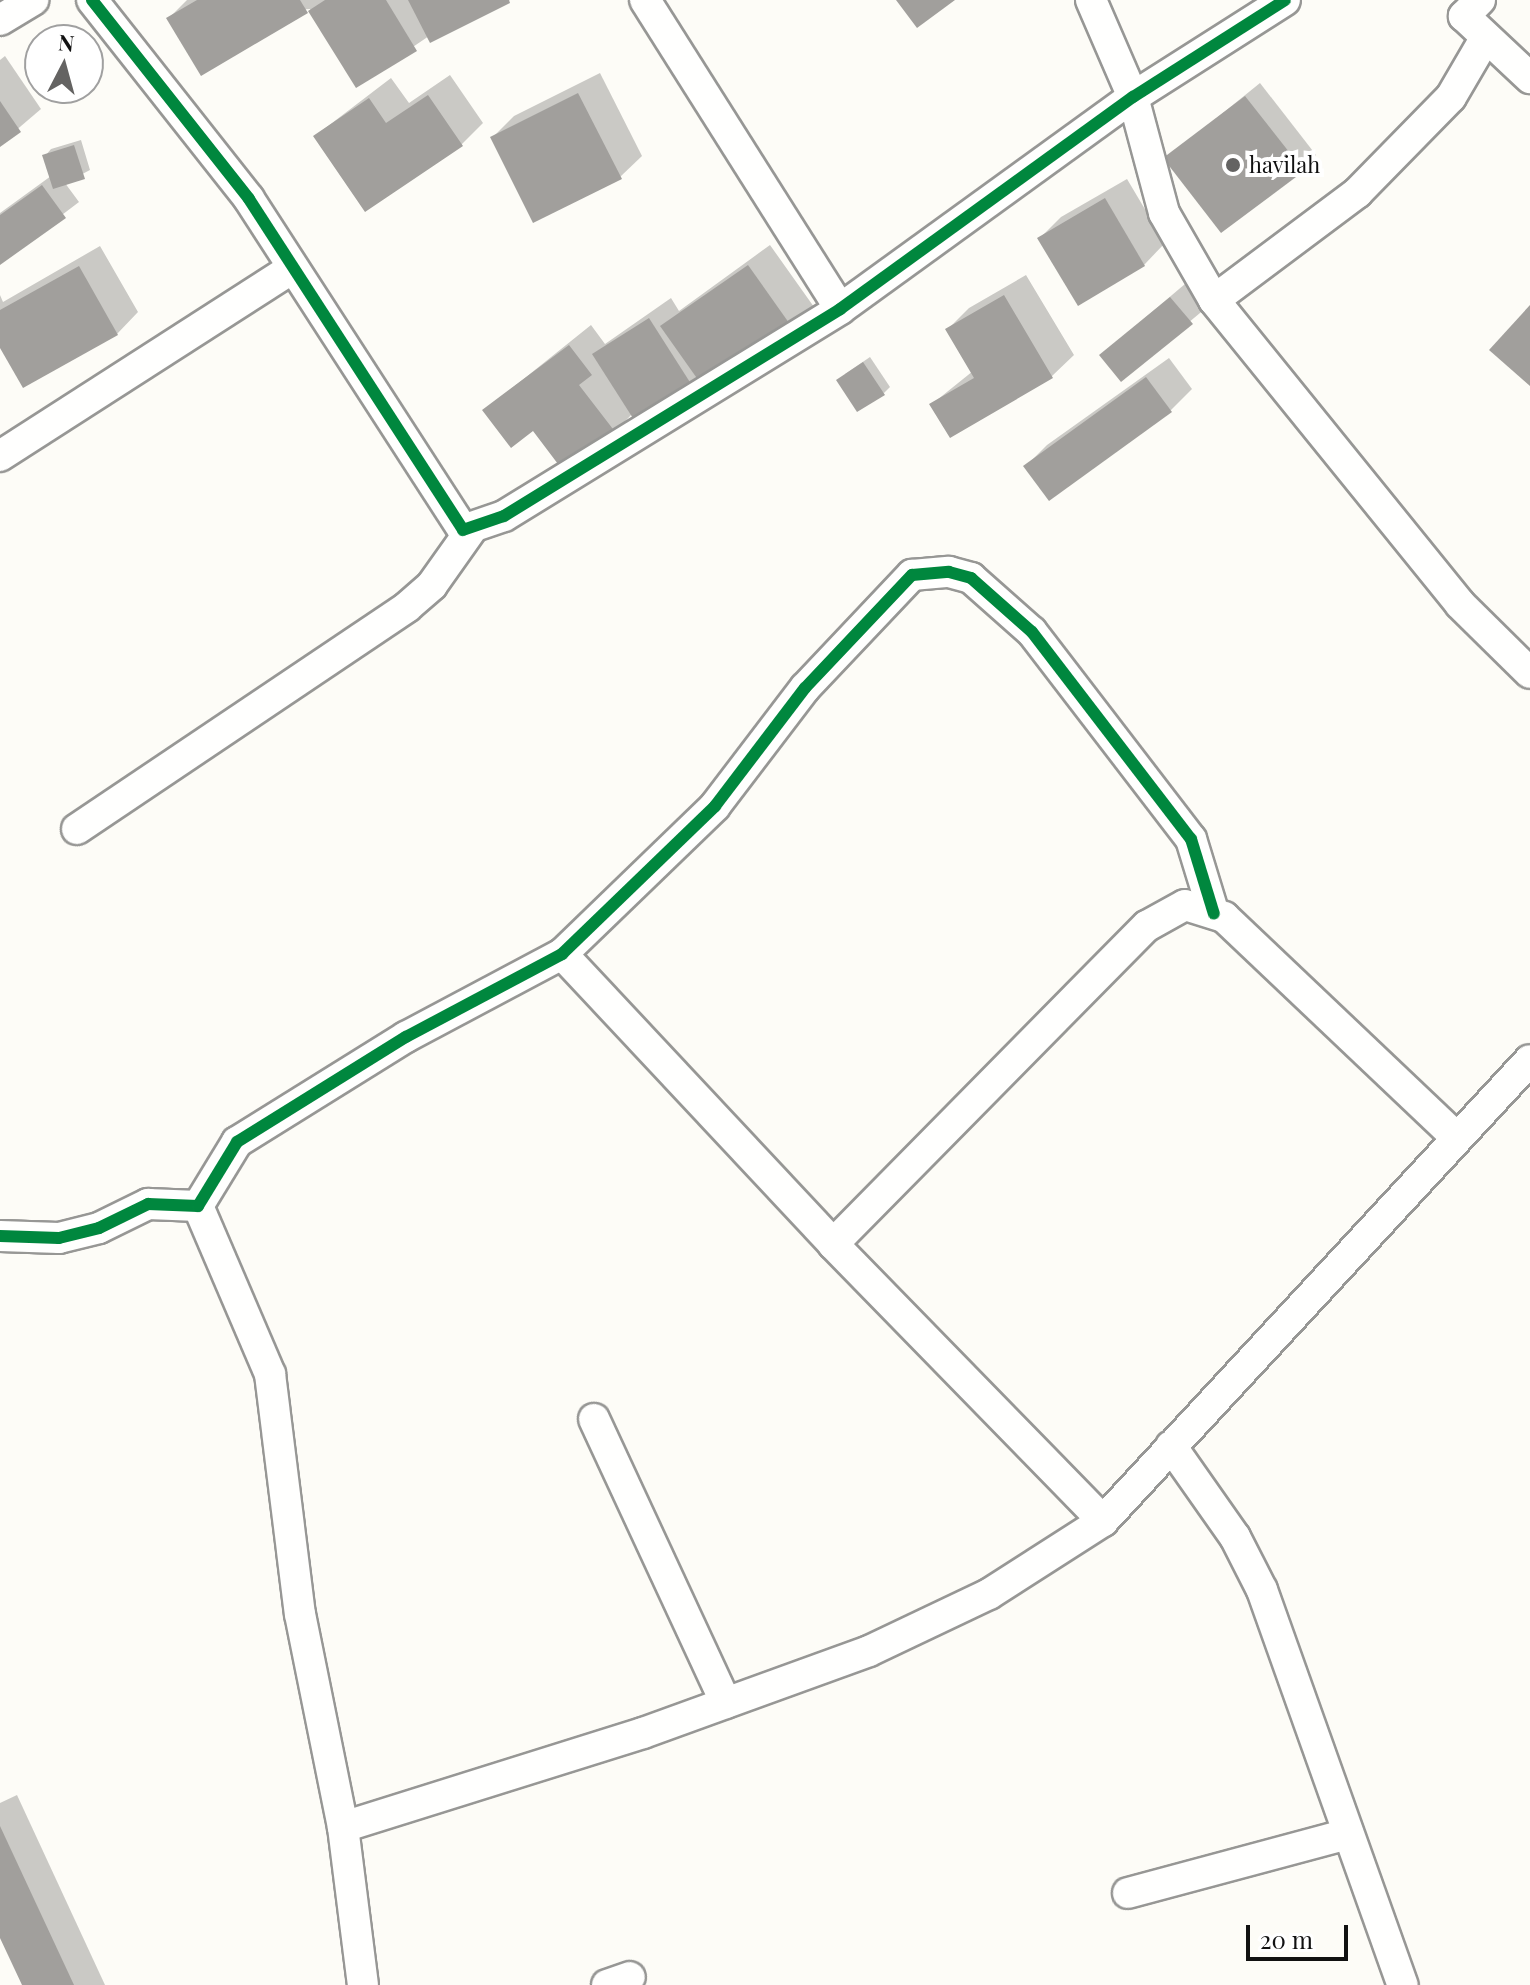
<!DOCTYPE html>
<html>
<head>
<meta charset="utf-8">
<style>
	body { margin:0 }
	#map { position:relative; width:1530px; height:1985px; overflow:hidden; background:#fdfcf7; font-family:"Playfair Display",serif }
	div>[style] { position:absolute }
	.shadow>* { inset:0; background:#0003 }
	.building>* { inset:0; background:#a19f9c }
	.roads { filter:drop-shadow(2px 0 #979795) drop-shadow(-2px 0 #979795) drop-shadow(0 2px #979795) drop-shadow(0 -2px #979795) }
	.street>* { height:30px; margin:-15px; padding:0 15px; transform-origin:15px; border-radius:15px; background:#fffffe }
	.cycleway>* { height:12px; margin:-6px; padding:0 6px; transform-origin:6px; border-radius:6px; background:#00873e }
	.dots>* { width:22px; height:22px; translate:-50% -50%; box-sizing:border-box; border:4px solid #fff; border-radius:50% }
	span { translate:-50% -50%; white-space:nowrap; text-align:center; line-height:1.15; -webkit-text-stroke:8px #fff; paint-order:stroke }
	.poi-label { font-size:22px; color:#111 }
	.left { translate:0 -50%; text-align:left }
	.north { position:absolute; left:24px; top:24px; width:80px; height:80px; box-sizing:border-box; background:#fff; border:2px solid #a0a0a0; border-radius:50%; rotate:6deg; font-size:22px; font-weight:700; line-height:32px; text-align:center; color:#111 }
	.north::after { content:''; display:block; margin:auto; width:28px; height:36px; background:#646362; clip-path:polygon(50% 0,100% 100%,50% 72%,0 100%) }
	.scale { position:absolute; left:1246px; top:1925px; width:102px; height:36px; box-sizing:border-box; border:4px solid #111; border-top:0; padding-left:10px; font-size:24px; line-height:28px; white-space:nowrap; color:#111; -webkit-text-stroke:6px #fff; paint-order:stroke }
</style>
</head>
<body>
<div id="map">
	<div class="shadow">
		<i style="clip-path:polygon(187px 0,510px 0,429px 36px,357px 85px,310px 9px,168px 19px)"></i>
		<i style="clip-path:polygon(5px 56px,41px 109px,0 144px,0 60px)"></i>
		<i style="clip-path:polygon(600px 73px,642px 156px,620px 177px,492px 138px,514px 116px)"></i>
		<i style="clip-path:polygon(450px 75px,483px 123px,461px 145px,315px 136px,391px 78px,409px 103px)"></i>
		<i style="clip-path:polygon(1260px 83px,1316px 155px,1302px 169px,1166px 159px)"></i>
		<i style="clip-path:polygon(81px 140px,90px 170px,65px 183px,79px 202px,0 262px,0 213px,51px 176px,45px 156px,51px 149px)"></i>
		<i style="clip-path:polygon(1127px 179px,1165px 243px,1144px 265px,1040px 238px,1061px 217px)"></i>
		<i style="clip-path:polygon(770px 245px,814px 307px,792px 329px,632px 414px,615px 432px,533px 428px,485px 410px,591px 325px,605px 344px,671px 298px,679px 311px)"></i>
		<i style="clip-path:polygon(100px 246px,138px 312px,117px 334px,0 344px,0 295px,3px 302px)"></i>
		<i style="clip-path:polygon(1026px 275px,1074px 355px,1052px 376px,950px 435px,932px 404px,973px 371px,948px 329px,969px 308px)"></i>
		<i style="clip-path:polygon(1185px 284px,1206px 308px,1121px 379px,1101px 355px)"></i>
		<i style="clip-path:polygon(870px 357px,890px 387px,884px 393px,845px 374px)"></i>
		<i style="clip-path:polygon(1169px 358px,1192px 389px,1171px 410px,1026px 466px,1047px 445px)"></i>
		<i style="clip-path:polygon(17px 1795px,105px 1985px,25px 1985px,0 1933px,0 1803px)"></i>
	</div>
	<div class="building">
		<i style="clip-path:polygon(197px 0,300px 0,308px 13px,201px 76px,166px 18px)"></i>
		<i style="clip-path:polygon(325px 0,386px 0,417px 51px,356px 88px,308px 11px)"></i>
		<i style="clip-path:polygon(408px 0,509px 0,510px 3px,430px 43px)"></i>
		<i style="clip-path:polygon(896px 0,955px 0,917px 28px)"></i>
		<i style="clip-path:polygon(578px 93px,622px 179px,533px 223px,490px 137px)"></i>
		<i style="clip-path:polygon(428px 95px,463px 146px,365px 212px,313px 136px,369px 98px,386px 123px)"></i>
		<i style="clip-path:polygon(1245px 96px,1304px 171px,1221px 233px,1163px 158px)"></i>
		<i style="clip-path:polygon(0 101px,21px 132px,0 147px)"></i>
		<i style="clip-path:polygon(74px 145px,85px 179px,53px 189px,42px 155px)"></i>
		<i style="clip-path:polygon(42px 185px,66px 218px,0 265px,0 215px)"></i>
		<i style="clip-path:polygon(1105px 198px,1145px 266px,1078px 306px,1037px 238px)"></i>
		<i style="clip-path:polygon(748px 265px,794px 330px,701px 384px,660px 326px)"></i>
		<i style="clip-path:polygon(79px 266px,118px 335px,23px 388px,0 348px,0 310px)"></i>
		<i style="clip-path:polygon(1004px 295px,1053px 378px,950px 438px,929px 404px,974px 378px,945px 329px)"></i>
		<i style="clip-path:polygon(1170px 297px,1193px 324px,1121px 382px,1099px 355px)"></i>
		<i style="clip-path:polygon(1530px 305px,1530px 386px,1489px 350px)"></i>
		<i style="clip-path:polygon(649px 318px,693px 387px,636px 423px,592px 354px)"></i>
		<i style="clip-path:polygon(569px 345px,592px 375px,579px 385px,616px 433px,564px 472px,533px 431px,511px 448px,482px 410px)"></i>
		<i style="clip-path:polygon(863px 362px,885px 395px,857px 412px,836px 380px)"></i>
		<i style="clip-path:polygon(1146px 377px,1172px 412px,1049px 501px,1023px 466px)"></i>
		<i style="clip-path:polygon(0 1826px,74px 1985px,22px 1985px,0 1938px)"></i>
	</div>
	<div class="roads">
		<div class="street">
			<i style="left:92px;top:0;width:253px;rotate:51.7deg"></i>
			<i style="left:249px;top:199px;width:394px;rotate:57.1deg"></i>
			<i style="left:463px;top:530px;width:43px;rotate:-18.9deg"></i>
			<i style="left:504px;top:516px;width:395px;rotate:-31.6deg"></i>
			<i style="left:840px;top:309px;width:362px;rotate:-35.9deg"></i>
			<i style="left:1133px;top:97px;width:180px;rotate:-32.5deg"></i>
			<i style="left:645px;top:0;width:365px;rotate:57.7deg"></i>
			<i style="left:1091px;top:0;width:106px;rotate:66.6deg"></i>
			<i style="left:1133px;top:97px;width:120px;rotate:75deg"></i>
			<i style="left:1164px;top:213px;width:100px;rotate:60.1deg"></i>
			<i style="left:1214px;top:300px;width:391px;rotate:51deg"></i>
			<i style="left:1460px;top:604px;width:98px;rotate:44.6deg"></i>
			<i style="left:1480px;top:0;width:23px;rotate:135deg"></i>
			<i style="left:1464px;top:16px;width:91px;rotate:43.2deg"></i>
			<i style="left:0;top:20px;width:39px;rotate:-31deg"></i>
			<i style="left:1214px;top:300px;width:179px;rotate:-36.8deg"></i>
			<i style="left:1357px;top:193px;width:134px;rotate:-45.6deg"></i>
			<i style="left:1451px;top:97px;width:69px;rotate:-59.7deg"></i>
			<i style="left:0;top:456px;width:346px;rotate:-32.7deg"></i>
			<i style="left:77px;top:829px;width:398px;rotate:-33.9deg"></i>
			<i style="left:407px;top:607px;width:33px;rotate:-41deg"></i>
			<i style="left:432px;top:585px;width:67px;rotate:-54.7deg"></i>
			<i style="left:562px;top:954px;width:397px;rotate:46.9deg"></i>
			<i style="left:833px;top:1244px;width:387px;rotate:45.7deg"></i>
			<i style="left:198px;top:1206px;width:183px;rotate:66.8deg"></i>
			<i style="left:270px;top:1374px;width:242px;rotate:82.9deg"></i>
			<i style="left:300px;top:1614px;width:217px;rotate:78.6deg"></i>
			<i style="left:343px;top:1827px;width:159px;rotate:82.8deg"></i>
			<i style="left:0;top:1236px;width:59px;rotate:1.9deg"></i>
			<i style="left:59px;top:1238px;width:41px;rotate:-14deg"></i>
			<i style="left:99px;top:1228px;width:55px;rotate:-26.1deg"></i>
			<i style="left:148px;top:1204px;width:50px;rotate:2.3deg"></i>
			<i style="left:198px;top:1206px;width:75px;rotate:-58.6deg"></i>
			<i style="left:237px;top:1142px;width:199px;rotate:-31.9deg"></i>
			<i style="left:406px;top:1037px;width:177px;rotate:-28deg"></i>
			<i style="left:562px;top:954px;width:213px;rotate:-44deg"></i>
			<i style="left:715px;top:806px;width:148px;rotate:-52.7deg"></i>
			<i style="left:805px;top:688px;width:156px;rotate:-46.6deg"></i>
			<i style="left:912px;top:575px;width:37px;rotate:-5deg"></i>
			<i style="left:949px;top:572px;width:23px;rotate:15deg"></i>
			<i style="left:971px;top:578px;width:81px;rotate:41.5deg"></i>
			<i style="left:1032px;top:632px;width:261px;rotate:52.5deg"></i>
			<i style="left:1191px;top:839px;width:78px;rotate:73deg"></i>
			<i style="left:833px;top:1244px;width:447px;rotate:-45.4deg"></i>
			<i style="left:1147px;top:926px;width:43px;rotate:-28.9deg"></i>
			<i style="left:1185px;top:905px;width:41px;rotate:17.1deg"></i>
			<i style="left:1224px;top:917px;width:318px;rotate:43.5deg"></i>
			<i style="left:594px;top:1419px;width:313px;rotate:65.1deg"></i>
			<i style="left:1171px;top:1446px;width:111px;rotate:54.9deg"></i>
			<i style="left:1235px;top:1537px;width:59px;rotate:63deg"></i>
			<i style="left:1262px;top:1590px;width:419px;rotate:70.4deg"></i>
			<i style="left:343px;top:1827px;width:314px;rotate:-17.4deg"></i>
			<i style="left:643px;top:1733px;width:240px;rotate:-19.9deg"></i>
			<i style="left:869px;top:1651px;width:133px;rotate:-25.4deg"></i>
			<i style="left:989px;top:1594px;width:135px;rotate:-32.6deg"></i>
			<i style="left:1103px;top:1521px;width:628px;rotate:-47.19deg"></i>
			<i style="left:1128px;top:1893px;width:228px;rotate:-15deg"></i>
			<i style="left:607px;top:1985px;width:24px;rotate:-19deg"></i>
		</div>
	</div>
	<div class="cycleway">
		<i style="left:92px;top:0;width:253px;rotate:51.7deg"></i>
		<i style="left:249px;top:199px;width:394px;rotate:57.1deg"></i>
		<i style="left:463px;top:530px;width:43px;rotate:-18.9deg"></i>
		<i style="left:504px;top:516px;width:395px;rotate:-31.6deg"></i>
		<i style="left:840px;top:309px;width:362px;rotate:-35.9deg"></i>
		<i style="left:1133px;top:97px;width:180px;rotate:-32.5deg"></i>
		<i style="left:0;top:1236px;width:59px;rotate:1.9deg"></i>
		<i style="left:59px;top:1238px;width:41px;rotate:-14deg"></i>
		<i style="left:99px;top:1228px;width:55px;rotate:-26.1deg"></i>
		<i style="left:148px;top:1204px;width:50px;rotate:2.3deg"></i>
		<i style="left:198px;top:1206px;width:75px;rotate:-58.6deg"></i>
		<i style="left:237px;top:1142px;width:199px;rotate:-31.9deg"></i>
		<i style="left:406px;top:1037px;width:177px;rotate:-28deg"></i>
		<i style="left:562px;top:954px;width:213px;rotate:-44deg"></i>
		<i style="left:715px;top:806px;width:148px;rotate:-52.7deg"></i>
		<i style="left:805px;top:688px;width:156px;rotate:-46.6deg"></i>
		<i style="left:912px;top:575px;width:37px;rotate:-5deg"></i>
		<i style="left:949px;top:572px;width:23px;rotate:15deg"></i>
		<i style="left:971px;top:578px;width:81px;rotate:41.5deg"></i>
		<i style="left:1032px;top:632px;width:261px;rotate:52.5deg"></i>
		<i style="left:1191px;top:839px;width:78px;rotate:73deg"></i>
	</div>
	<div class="dots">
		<i style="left:1233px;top:165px;background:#646362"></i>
	</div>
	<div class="poi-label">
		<span class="left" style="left:1249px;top:165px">havilah</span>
	</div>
	<div class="north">N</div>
	<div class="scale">20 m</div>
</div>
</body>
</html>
